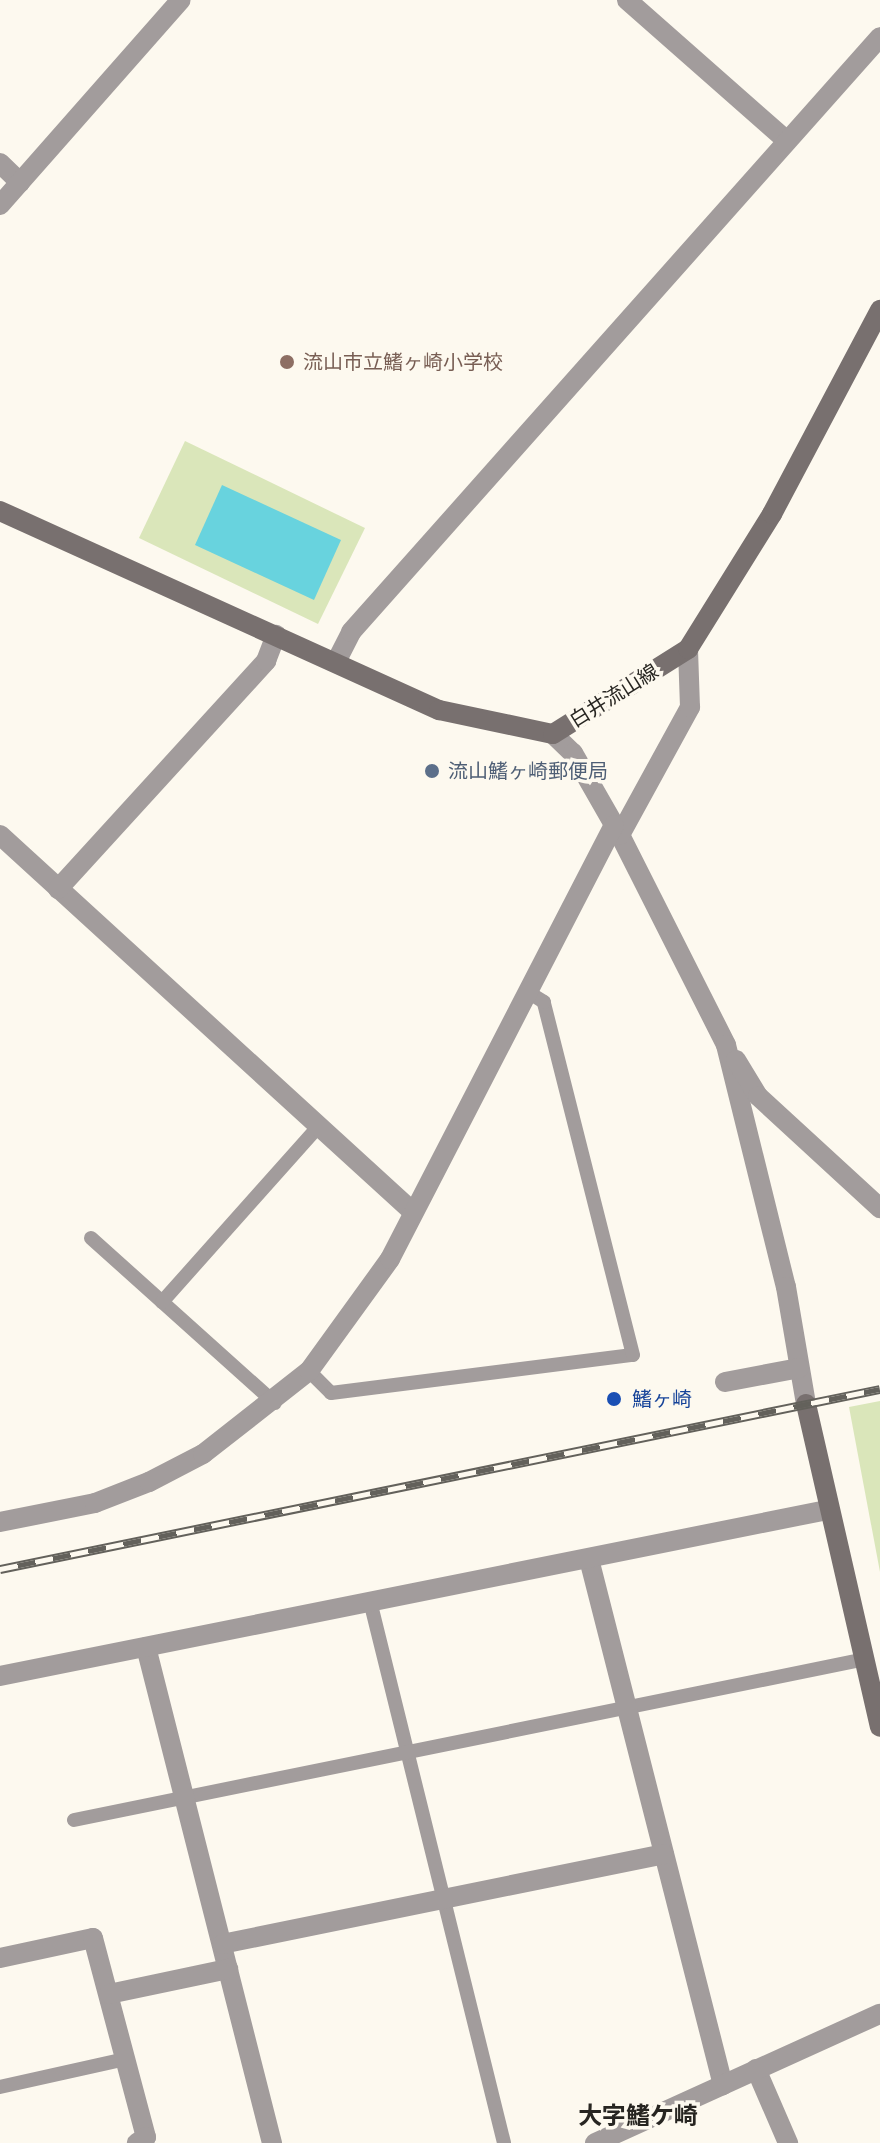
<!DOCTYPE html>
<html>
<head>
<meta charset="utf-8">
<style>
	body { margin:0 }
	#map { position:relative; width:880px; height:2143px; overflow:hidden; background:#fdf9ef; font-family:"DM Sans","Noto Sans JP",sans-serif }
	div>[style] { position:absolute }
	.green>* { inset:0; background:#dae6ba }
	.water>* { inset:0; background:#68d3de }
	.lane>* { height:14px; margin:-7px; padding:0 7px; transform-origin:7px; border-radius:7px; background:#a29c9c }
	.street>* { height:20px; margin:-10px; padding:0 10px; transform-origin:10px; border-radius:10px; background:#a29c9c }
	.secondary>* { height:20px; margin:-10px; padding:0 10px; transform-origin:10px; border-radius:10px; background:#78706f }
	.rail>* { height:9px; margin-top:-4.5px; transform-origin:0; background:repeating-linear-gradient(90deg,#fdf9ef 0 18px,#63615b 0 36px); box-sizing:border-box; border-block:2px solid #63615b }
	.dots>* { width:22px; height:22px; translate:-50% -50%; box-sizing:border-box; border:4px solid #fdf9ef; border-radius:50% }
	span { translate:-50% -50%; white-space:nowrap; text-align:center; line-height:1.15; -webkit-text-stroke:7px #fdf9ef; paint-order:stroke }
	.education-label { font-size:20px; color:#785e54 }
	.left { translate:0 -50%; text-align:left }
	.street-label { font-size:20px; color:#272521 }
	.service-label { font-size:20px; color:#4e5e75 }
	.transit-label { font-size:20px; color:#164399 }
	.quarter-label { font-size:24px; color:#272521; font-weight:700 }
</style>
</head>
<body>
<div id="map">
	<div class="green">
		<i style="clip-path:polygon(185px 441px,365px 528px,318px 624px,139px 538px)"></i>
		<i style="clip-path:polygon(880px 1401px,880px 1572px,849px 1407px)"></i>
	</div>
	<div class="water">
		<i style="clip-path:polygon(222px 485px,341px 540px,314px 600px,195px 545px)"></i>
	</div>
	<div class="lane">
		<i style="left:91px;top:1238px;width:247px;rotate:41.9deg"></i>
		<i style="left:162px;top:1302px;width:233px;rotate:-48.3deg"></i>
		<i style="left:309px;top:1371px;width:31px;rotate:45deg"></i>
		<i style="left:331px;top:1393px;width:304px;rotate:-7.2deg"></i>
		<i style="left:633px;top:1355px;width:364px;rotate:-104.2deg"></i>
		<i style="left:544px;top:1002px;width:13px;rotate:-148deg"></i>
		<i style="left:371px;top:1605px;width:554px;rotate:76.11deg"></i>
		<i style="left:74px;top:1820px;width:807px;rotate:-11.5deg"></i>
		<i style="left:0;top:2087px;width:128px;rotate:-12.6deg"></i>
	</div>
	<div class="street">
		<i style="left:627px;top:0;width:213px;rotate:41.4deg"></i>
		<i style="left:0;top:163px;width:28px;rotate:44deg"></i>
		<i style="left:0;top:205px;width:273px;rotate:-48.6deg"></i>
		<i style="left:336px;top:662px;width:34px;rotate:-63deg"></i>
		<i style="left:351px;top:632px;width:796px;rotate:-48.36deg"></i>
		<i style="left:553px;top:734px;width:28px;rotate:44deg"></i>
		<i style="left:573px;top:753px;width:95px;rotate:60.2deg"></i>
		<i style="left:620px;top:835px;width:235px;rotate:63.2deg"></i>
		<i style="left:726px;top:1045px;width:249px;rotate:76.1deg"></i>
		<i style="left:786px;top:1287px;width:119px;rotate:80.3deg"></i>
		<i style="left:0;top:835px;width:559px;rotate:42.39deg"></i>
		<i style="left:620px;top:835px;width:146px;rotate:-61.3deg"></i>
		<i style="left:690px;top:707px;width:58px;rotate:-92deg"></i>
		<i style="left:58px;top:889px;width:309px;rotate:-47.6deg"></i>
		<i style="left:266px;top:661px;width:28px;rotate:-69deg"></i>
		<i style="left:736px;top:1060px;width:42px;rotate:58.6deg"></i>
		<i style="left:758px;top:1096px;width:166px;rotate:42.6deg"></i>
		<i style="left:725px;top:1382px;width:75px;rotate:-10.7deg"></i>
		<i style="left:0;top:1522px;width:97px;rotate:-11.3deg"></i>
		<i style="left:95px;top:1503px;width:58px;rotate:-21.3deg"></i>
		<i style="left:149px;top:1482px;width:61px;rotate:-27.4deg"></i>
		<i style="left:203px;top:1454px;width:135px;rotate:-38.1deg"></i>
		<i style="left:309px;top:1371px;width:138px;rotate:-54.1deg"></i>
		<i style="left:390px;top:1259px;width:488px;rotate:-62.7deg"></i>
		<i style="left:589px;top:1559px;width:543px;rotate:75.71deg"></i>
		<i style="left:146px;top:1647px;width:512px;rotate:75.75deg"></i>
		<i style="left:0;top:1676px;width:843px;rotate:-11.35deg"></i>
		<i style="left:222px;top:1944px;width:451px;rotate:-11.5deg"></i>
		<i style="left:0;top:1958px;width:95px;rotate:-12.1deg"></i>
		<i style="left:93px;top:1938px;width:206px;rotate:75.1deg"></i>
		<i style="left:146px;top:2137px;width:11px;rotate:146deg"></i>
		<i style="left:109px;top:1994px;width:122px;rotate:-11.9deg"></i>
		<i style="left:756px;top:2069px;width:81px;rotate:66.6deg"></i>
		<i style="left:595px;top:2143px;width:313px;rotate:-24.4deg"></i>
	</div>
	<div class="secondary">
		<i style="left:0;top:511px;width:482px;rotate:24.4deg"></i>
		<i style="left:439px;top:710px;width:116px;rotate:11.9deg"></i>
		<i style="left:553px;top:734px;width:160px;rotate:-32.2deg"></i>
		<i style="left:688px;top:649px;width:159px;rotate:-58.1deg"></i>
		<i style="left:772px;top:514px;width:231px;rotate:-62.1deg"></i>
		<i style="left:806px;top:1404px;width:331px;rotate:77.1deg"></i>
	</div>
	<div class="rail">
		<i style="left:0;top:1569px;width:898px;rotate:-11.56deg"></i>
	</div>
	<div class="dots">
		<i style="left:287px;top:362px;background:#8d6e63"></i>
		<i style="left:432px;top:771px;background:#5c6f8a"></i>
		<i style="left:614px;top:1399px;background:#1a4fb4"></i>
	</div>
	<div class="education-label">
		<span class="left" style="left:303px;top:362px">流山市立鰭ヶ崎小学校</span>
	</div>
	<div class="street-label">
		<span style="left:614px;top:696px;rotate:-32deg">白井流山線</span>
	</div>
	<div class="service-label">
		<span class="left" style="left:448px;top:771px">流山鰭ヶ崎郵便局</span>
	</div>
	<div class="transit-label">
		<span class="left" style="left:632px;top:1399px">鰭ヶ崎</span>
	</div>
	<div class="quarter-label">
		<span style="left:638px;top:2116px">大字鰭ケ崎</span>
	</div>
</div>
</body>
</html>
